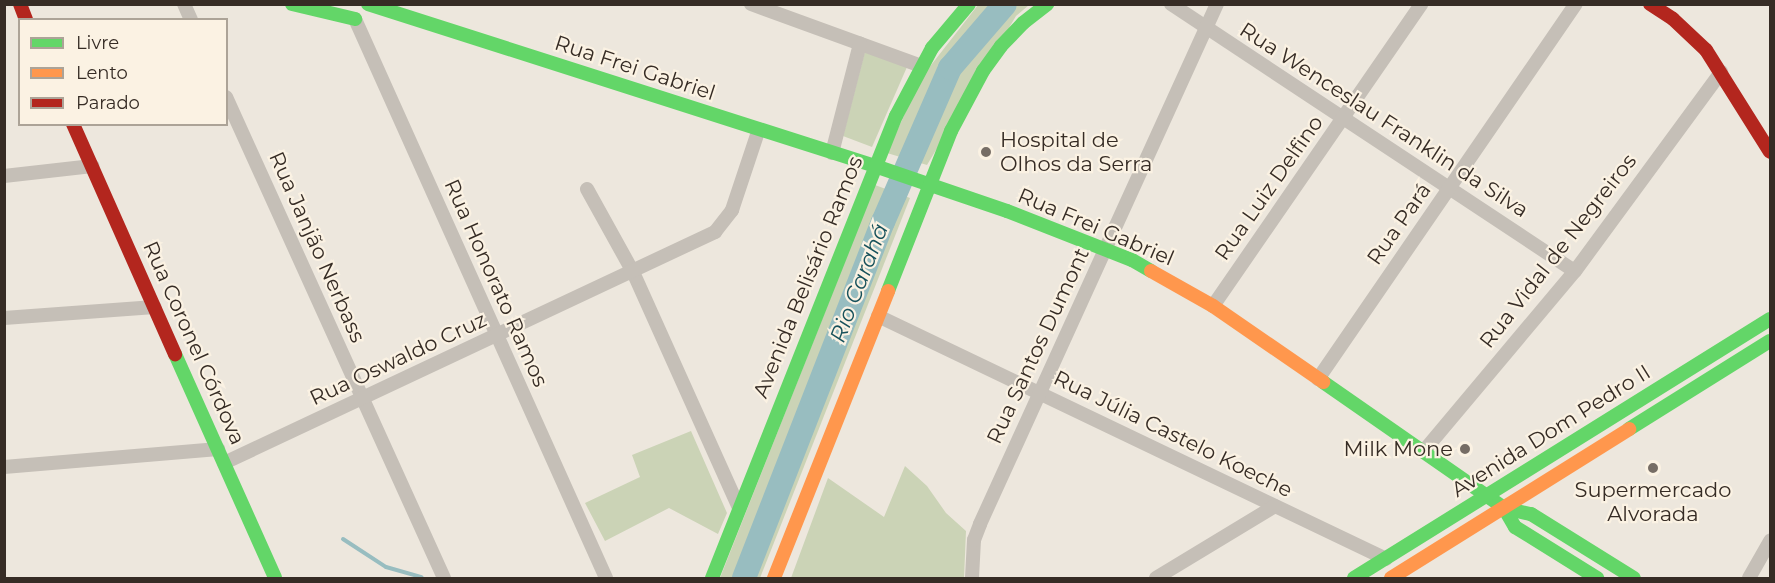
<!DOCTYPE html>
<html>
<head>
<meta charset="utf-8">
<style>
	body { margin:0 }
	#map { position:relative; width:1775px; height:583px; overflow:hidden; background:#ede7dd; font-family:Montserrat,sans-serif }
	div>[style] { position:absolute }
	.green>* { inset:0; background:#cbd3b6 }
	.stream>* { height:4px; margin:-2px; padding:0 2px; transform-origin:2px; border-radius:2px; background:#98bdc0 }
	.river>* { height:24px; margin:-12px; padding:0 12px; transform-origin:12px; border-radius:12px; background:#98bdc0 }
	.street>* { height:14px; margin:-7px; padding:0 7px; transform-origin:7px; border-radius:7px; background:#c5bfb7 }
	.fast>* { height:14px; margin:-7px; padding:0 7px; transform-origin:7px; border-radius:7px; background:#63d668 }
	.slow>* { height:14px; margin:-7px; padding:0 7px; transform-origin:7px; border-radius:7px; background:#ff974d }
	.jam>* { height:14px; margin:-7px; padding:0 7px; transform-origin:7px; border-radius:7px; background:#b3261e }
	.dots>* { width:16px; height:16px; translate:-50% -50%; box-sizing:border-box; border:3px solid #fbf2e3; border-radius:50% }
	span { translate:-50% -50%; white-space:nowrap; text-align:center; line-height:1.15; -webkit-text-stroke:4.5px #fbf2e3; paint-order:stroke }
	.street-label { font-size:21px; color:#362c25 }
	.poi-label { font-size:21px; color:#362c25 }
	.left { translate:0 -50%; text-align:left }
	.right { translate:-100% -50%; text-align:right }
	.water-label { font-size:22px; color:#17515b; font-style:italic }
	.frame { position:absolute; inset:0; border:6px solid #362c25; pointer-events:none }
	.legend { position:absolute; left:18px; top:18px; width:210px; height:108px; box-sizing:border-box; background:#fbf2e3; border:2px solid #aca397; margin:0; padding:8px 10px; list-style:none; font-size:18px; color:#362c25 }
	.legend li { display:flex; align-items:center; gap:12px; height:30px }
	.legend b { width:30px; border:2px solid #aca397 }
</style>
</head>
<body>
<div id="map">
	<div class="green">
		<i style="clip-path:polygon(978px 5px,1029px 5px,1016px 16px,927px 165px,887px 153px,921px 78px)"></i>
		<i style="clip-path:polygon(865px 51px,907px 67px,872px 147px,843px 136px)"></i>
		<i style="clip-path:polygon(875px 185px,910px 198px,760px 578px,720px 578px)"></i>
		<i style="clip-path:polygon(691px 431px,727px 513px,718px 534px,669px 508px,605px 541px,585px 503px,640px 477px,632px 455px)"></i>
		<i style="clip-path:polygon(905px 466px,927px 486px,946px 513px,966px 531px,964px 578px,791px 578px,828px 478px,884px 517px)"></i>
	</div>
	<div class="stream">
		<i style="left:343px;top:539px;width:51px;rotate:33.1deg"></i>
		<i style="left:386px;top:567px;width:37px;rotate:16deg"></i>
	</div>
	<div class="river">
		<i style="left:744px;top:578px;width:382px;rotate:-68.7deg"></i>
		<i style="left:883px;top:222px;width:168px;rotate:-66.5deg"></i>
		<i style="left:950px;top:68px;width:84px;rotate:-49.3deg"></i>
	</div>
	<div class="street">
		<i style="left:184px;top:4px;width:17px;rotate:66deg"></i>
		<i style="left:751px;top:4px;width:181px;rotate:20deg"></i>
		<i style="left:1171px;top:4px;width:484px;rotate:33.5deg"></i>
		<i style="left:355px;top:19px;width:613px;rotate:65.82deg"></i>
		<i style="left:226px;top:97px;width:528px;rotate:65.62deg"></i>
		<i style="left:832px;top:153px;width:113px;rotate:-75.6deg"></i>
		<i style="left:4px;top:176px;width:89px;rotate:-6.5deg"></i>
		<i style="left:587px;top:189px;width:95px;rotate:61deg"></i>
		<i style="left:633px;top:272px;width:259px;rotate:65.8deg"></i>
		<i style="left:1213px;top:306px;width:367px;rotate:-55.4deg"></i>
		<i style="left:878px;top:316px;width:563px;rotate:25.56deg"></i>
		<i style="left:4px;top:318px;width:151px;rotate:-4.2deg"></i>
		<i style="left:1318px;top:379px;width:455px;rotate:-55.5deg"></i>
		<i style="left:1423px;top:452px;width:236px;rotate:-50deg"></i>
		<i style="left:1575px;top:271px;width:247px;rotate:-53.7deg"></i>
		<i style="left:224px;top:463px;width:543px;rotate:-25.2deg"></i>
		<i style="left:715px;top:232px;width:28px;rotate:-52deg"></i>
		<i style="left:732px;top:210px;width:85px;rotate:-71.6deg"></i>
		<i style="left:4px;top:467px;width:215px;rotate:-4.8deg"></i>
		<i style="left:972px;top:578px;width:38px;rotate:-87deg"></i>
		<i style="left:974px;top:540px;width:17px;rotate:-69deg"></i>
		<i style="left:980px;top:524px;width:571px;rotate:-65.5deg"></i>
		<i style="left:1156px;top:578px;width:139px;rotate:-31.2deg"></i>
		<i style="left:1749px;top:578px;width:43px;rotate:-60.4deg"></i>
	</div>
	<div class="fast">
		<i style="left:292px;top:4px;width:65px;rotate:13.4deg"></i>
		<i style="left:368px;top:4px;width:532px;rotate:17.72deg"></i>
		<i style="left:875px;top:166px;width:139px;rotate:18.8deg"></i>
		<i style="left:1007px;top:211px;width:134px;rotate:21.4deg"></i>
		<i style="left:1132px;top:260px;width:22px;rotate:30deg"></i>
		<i style="left:888px;top:291px;width:172px;rotate:-68.5deg"></i>
		<i style="left:951px;top:131px;width:68px;rotate:-61.9deg"></i>
		<i style="left:983px;top:71px;width:31px;rotate:-54deg"></i>
		<i style="left:1001px;top:46px;width:32px;rotate:-46deg"></i>
		<i style="left:1023px;top:23px;width:31px;rotate:-38deg"></i>
		<i style="left:175px;top:354px;width:245px;rotate:65.9deg"></i>
		<i style="left:1323px;top:382px;width:221px;rotate:34.8deg"></i>
		<i style="left:1504px;top:508px;width:28px;rotate:13deg"></i>
		<i style="left:1531px;top:514px;width:121px;rotate:31.9deg"></i>
		<i style="left:1629px;top:429px;width:166px;rotate:-32deg"></i>
		<i style="left:1504px;top:508px;width:22px;rotate:60deg"></i>
		<i style="left:1515px;top:527px;width:97px;rotate:31.9deg"></i>
		<i style="left:712px;top:578px;width:497px;rotate:-68.3deg"></i>
		<i style="left:896px;top:116px;width:77px;rotate:-62.1deg"></i>
		<i style="left:932px;top:48px;width:57px;rotate:-49.9deg"></i>
		<i style="left:1354px;top:578px;width:490px;rotate:-31.9deg"></i>
	</div>
	<div class="slow">
		<i style="left:1151px;top:271px;width:71px;rotate:29.4deg"></i>
		<i style="left:1213px;top:306px;width:134px;rotate:34.6deg"></i>
		<i style="left:774px;top:578px;width:309px;rotate:-68.3deg"></i>
		<i style="left:1391px;top:578px;width:281px;rotate:-32deg"></i>
	</div>
	<div class="jam">
		<i style="left:20px;top:4px;width:17px;rotate:69deg"></i>
		<i style="left:1650px;top:4px;width:27px;rotate:33deg"></i>
		<i style="left:1673px;top:19px;width:45px;rotate:43.2deg"></i>
		<i style="left:1706px;top:50px;width:120px;rotate:57.9deg"></i>
		<i style="left:73px;top:124px;width:252px;rotate:66.1deg"></i>
	</div>
	<div class="dots">
		<i style="left:986px;top:152px;background:#766d65"></i>
		<i style="left:1465px;top:449px;background:#766d65"></i>
		<i style="left:1653px;top:468px;background:#766d65"></i>
	</div>
	<div class="street-label">
		<span style="left:635px;top:68px;rotate:18deg">Rua Frei Gabriel</span>
		<span style="left:1384px;top:120px;rotate:33deg">Rua Wenceslau Franklin da Silva</span>
		<span style="left:1269px;top:188px;rotate:-55deg">Rua Luiz Delfino</span>
		<span style="left:1399px;top:224px;rotate:-55deg">Rua Pará</span>
		<span style="left:1096px;top:227px;rotate:23deg">Rua Frei Gabriel</span>
		<span style="left:317px;top:247px;rotate:66deg">Rua Janjão Nerbass</span>
		<span style="left:1558px;top:251px;rotate:-52deg">Rua Vidal de Negreiros</span>
		<span style="left:808px;top:277px;rotate:-68deg">Avenida Belisário Ramos</span>
		<span style="left:496px;top:283px;rotate:66deg">Rua Honorato Ramos</span>
		<span style="left:194px;top:343px;rotate:66deg">Rua Coronel Córdova</span>
		<span style="left:1038px;top:346px;rotate:-65deg">Rua Santos Dumont</span>
		<span style="left:398px;top:359px;rotate:-25deg">Rua Oswaldo Cruz</span>
		<span style="left:1551px;top:431px;rotate:-32deg">Avenida Dom Pedro II</span>
		<span style="left:1173px;top:434px;rotate:26deg">Rua Júlia Castelo Koeche</span>
	</div>
	<div class="poi-label">
		<span class="left" style="left:1000px;top:152px">Hospital de<br>Olhos da Serra</span>
		<span class="right" style="left:1453px;top:449px">Milk Mone</span>
		<span style="left:1653px;top:502px">Supermercado<br>Alvorada</span>
	</div>
	<div class="water-label">
		<span style="left:859px;top:283px;rotate:-69deg">Rio Carahá</span>
	</div>
	<div class="frame"></div>
	<ul class="legend">
	<li><b style="height:8px;background:#63d668"></b>Livre</li>
	<li><b style="height:8px;background:#ff974d"></b>Lento</li>
	<li><b style="height:8px;background:#b3261e"></b>Parado</li>
	</ul>
</div>
</body>
</html>
